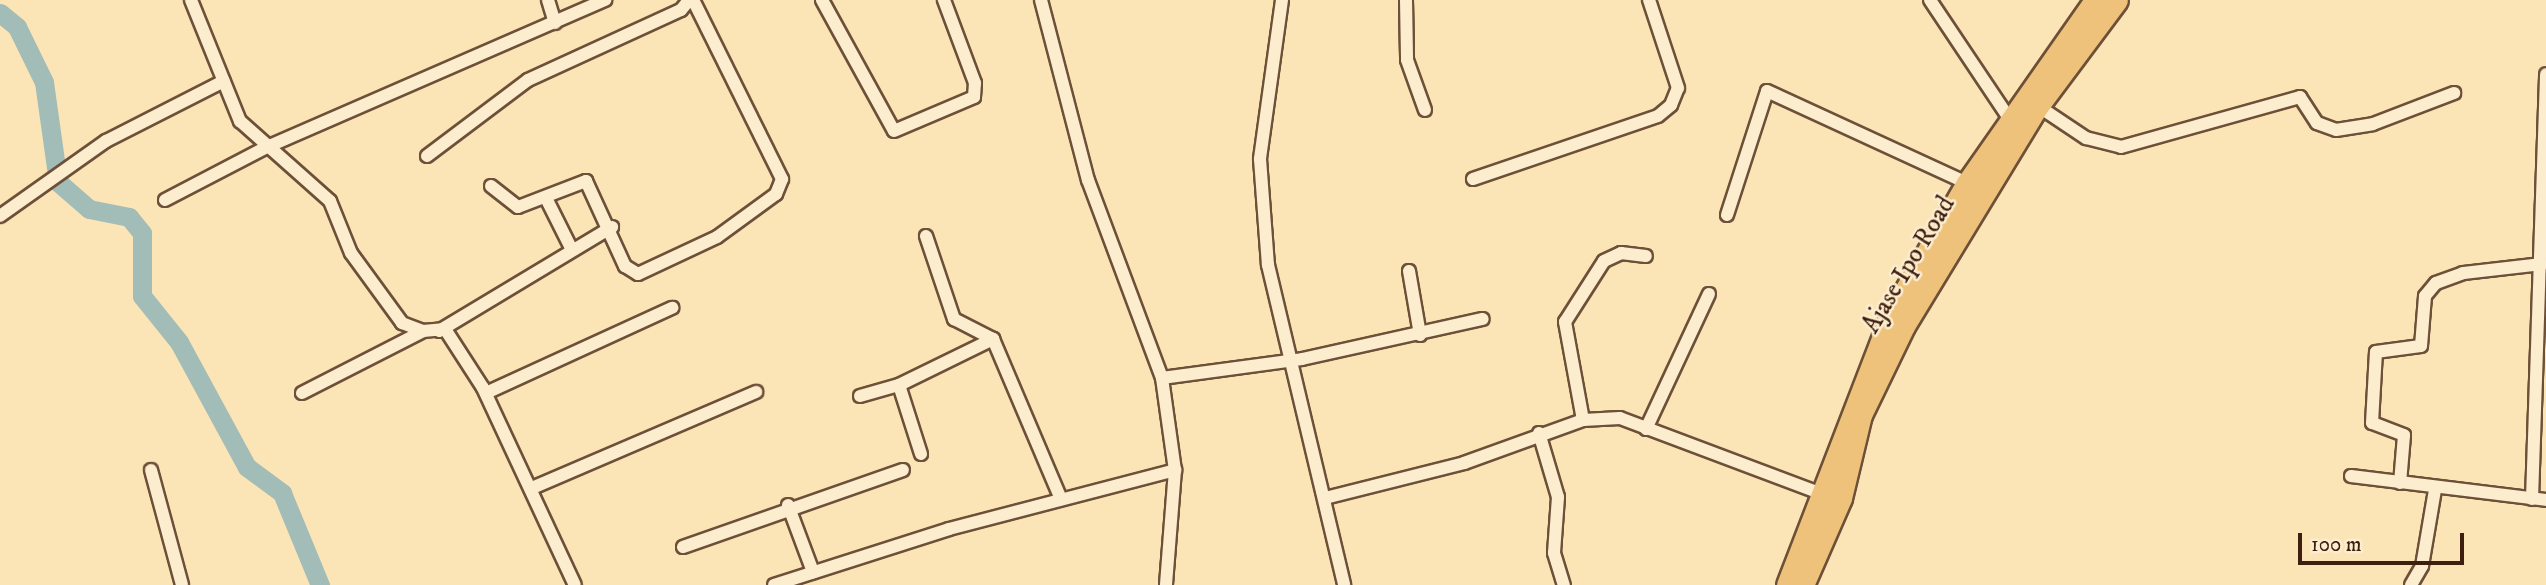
<!DOCTYPE html>
<html>
<head>
<meta charset="utf-8">
<style>
	body { margin:0 }
	#map { position:relative; width:2546px; height:585px; overflow:hidden; background:#fbe4b5; font-family:"IM FELL DW Pica",serif }
	div>[style] { position:absolute }
	.river>* { height:19px; margin:-9.5px; padding:0 9.5px; transform-origin:9.5px; border-radius:9.5px; background:#a2bcb7 }
	.roads { filter:drop-shadow(2px 0 #6d5038) drop-shadow(-2px 0 #6d5038) drop-shadow(0 2px #6d5038) drop-shadow(0 -2px #6d5038) }
	.minor>* { height:12px; margin:-6px; padding:0 6px; transform-origin:6px; border-radius:6px; background:#fcedcf }
	.trunk>* { height:21px; margin:-10.5px; padding:0 10.5px; transform-origin:10.5px; border-radius:10.5px; background:#eec27a }
	span { translate:-50% -50%; white-space:nowrap; text-align:center; line-height:1.15; -webkit-text-stroke:5px #fcedcf; paint-order:stroke }
	.street-label { font-size:26px; color:#3e1e0f }
	.scale { position:absolute; left:2298px; top:533px; width:166px; height:32px; box-sizing:border-box; border:4px solid #3e1e0f; border-top:0; padding-left:9px; font-size:21px; line-height:24px; white-space:nowrap; color:#3e1e0f; -webkit-text-stroke:5px #fcedcf; paint-order:stroke }
</style>
</head>
<body>
<div id="map">
	<div class="river">
		<i style="left:0;top:13px;width:22px;rotate:39deg"></i>
		<i style="left:17px;top:27px;width:61px;rotate:63.9deg"></i>
		<i style="left:44px;top:82px;width:101px;rotate:82deg"></i>
		<i style="left:58px;top:182px;width:41px;rotate:41.1deg"></i>
		<i style="left:89px;top:209px;width:41px;rotate:11.3deg"></i>
		<i style="left:129px;top:217px;width:21px;rotate:51deg"></i>
		<i style="left:142px;top:233px;width:63px;rotate:90deg"></i>
		<i style="left:142px;top:296px;width:59px;rotate:51.2deg"></i>
		<i style="left:179px;top:342px;width:142px;rotate:61.5deg"></i>
		<i style="left:247px;top:467px;width:44px;rotate:36.6deg"></i>
		<i style="left:282px;top:493px;width:100px;rotate:67.6deg"></i>
	</div>
	<div class="roads">
		<div class="minor">
			<i style="left:191px;top:0;width:131px;rotate:68deg"></i>
			<i style="left:240px;top:121px;width:120px;rotate:41.6deg"></i>
			<i style="left:330px;top:201px;width:56px;rotate:68deg"></i>
			<i style="left:351px;top:253px;width:87px;rotate:53.9deg"></i>
			<i style="left:402px;top:323px;width:22px;rotate:21deg"></i>
			<i style="left:423px;top:331px;width:22px;rotate:-5deg"></i>
			<i style="left:445px;top:329px;width:70px;rotate:57.2deg"></i>
			<i style="left:483px;top:388px;width:217px;rotate:65deg"></i>
			<i style="left:548px;top:0;width:24px;rotate:73deg"></i>
			<i style="left:822px;top:0;width:149px;rotate:61.2deg"></i>
			<i style="left:894px;top:131px;width:87px;rotate:-23deg"></i>
			<i style="left:974px;top:97px;width:14px;rotate:-86deg"></i>
			<i style="left:975px;top:83px;width:89px;rotate:-110.5deg"></i>
			<i style="left:1041px;top:0;width:186px;rotate:75.4deg"></i>
			<i style="left:1088px;top:180px;width:211px;rotate:69.5deg"></i>
			<i style="left:1162px;top:378px;width:93px;rotate:82deg"></i>
			<i style="left:1175px;top:470px;width:115px;rotate:94.5deg"></i>
			<i style="left:1282px;top:0;width:161px;rotate:97.9deg"></i>
			<i style="left:1260px;top:159px;width:106px;rotate:85.7deg"></i>
			<i style="left:1268px;top:265px;width:329px;rotate:76.6deg"></i>
			<i style="left:1406px;top:0;width:60px;rotate:89deg"></i>
			<i style="left:1407px;top:60px;width:53px;rotate:70.2deg"></i>
			<i style="left:1930px;top:0;width:149px;rotate:56.2deg"></i>
			<i style="left:2038px;top:106px;width:58px;rotate:33.7deg"></i>
			<i style="left:2086px;top:138px;width:36px;rotate:14deg"></i>
			<i style="left:2121px;top:147px;width:186px;rotate:-15.6deg"></i>
			<i style="left:2300px;top:97px;width:31px;rotate:57deg"></i>
			<i style="left:2317px;top:123px;width:20px;rotate:20deg"></i>
			<i style="left:2336px;top:130px;width:37px;rotate:-9deg"></i>
			<i style="left:2373px;top:124px;width:87px;rotate:-20.9deg"></i>
			<i style="left:427px;top:156px;width:126px;rotate:-37deg"></i>
			<i style="left:528px;top:80px;width:168px;rotate:-24.6deg"></i>
			<i style="left:681px;top:10px;width:13px;rotate:-51deg"></i>
			<i style="left:1473px;top:179px;width:195px;rotate:-18.8deg"></i>
			<i style="left:1658px;top:116px;width:17px;rotate:-40deg"></i>
			<i style="left:1671px;top:105px;width:18px;rotate:-68deg"></i>
			<i style="left:1678px;top:88px;width:93px;rotate:-108.2deg"></i>
			<i style="left:491px;top:186px;width:34px;rotate:38deg"></i>
			<i style="left:518px;top:207px;width:73px;rotate:-20.9deg"></i>
			<i style="left:586px;top:181px;width:94px;rotate:65.4deg"></i>
			<i style="left:625px;top:266px;width:15px;rotate:32deg"></i>
			<i style="left:638px;top:274px;width:87px;rotate:-25.1deg"></i>
			<i style="left:717px;top:237px;width:73px;rotate:-36.1deg"></i>
			<i style="left:776px;top:194px;width:16px;rotate:-68deg"></i>
			<i style="left:782px;top:179px;width:200px;rotate:-116.4deg"></i>
			<i style="left:546px;top:198px;width:56px;rotate:63.4deg"></i>
			<i style="left:165px;top:200px;width:115px;rotate:-27.5deg"></i>
			<i style="left:267px;top:147px;width:369px;rotate:-23.5deg"></i>
			<i style="left:1727px;top:215px;width:130px;rotate:-72.1deg"></i>
			<i style="left:1767px;top:91px;width:220px;rotate:24.7deg"></i>
			<i style="left:0;top:216px;width:130px;rotate:-35.3deg"></i>
			<i style="left:106px;top:141px;width:132px;rotate:-27deg"></i>
			<i style="left:926px;top:236px;width:88px;rotate:71.4deg"></i>
			<i style="left:954px;top:319px;width:44px;rotate:27.1deg"></i>
			<i style="left:993px;top:339px;width:174px;rotate:67deg"></i>
			<i style="left:1409px;top:271px;width:65px;rotate:80.2deg"></i>
			<i style="left:439px;top:331px;width:202px;rotate:-31deg"></i>
			<i style="left:1162px;top:378px;width:141px;rotate:-7.7deg"></i>
			<i style="left:1302px;top:359px;width:185px;rotate:-12.5deg"></i>
			<i style="left:302px;top:393px;width:136px;rotate:-27.1deg"></i>
			<i style="left:486px;top:393px;width:205px;rotate:-24.6deg"></i>
			<i style="left:860px;top:396px;width:41px;rotate:-15.8deg"></i>
			<i style="left:1583px;top:420px;width:100px;rotate:-100.4deg"></i>
			<i style="left:1565px;top:322px;width:72px;rotate:-57.4deg"></i>
			<i style="left:1604px;top:261px;width:19px;rotate:-25deg"></i>
			<i style="left:1621px;top:253px;width:25px;rotate:7deg"></i>
			<i style="left:1646px;top:429px;width:149px;rotate:-65deg"></i>
			<i style="left:1539px;top:433px;width:67px;rotate:73.5deg"></i>
			<i style="left:1558px;top:497px;width:56px;rotate:94.1deg"></i>
			<i style="left:1554px;top:553px;width:34px;rotate:73deg"></i>
			<i style="left:921px;top:454px;width:72px;rotate:-107.7deg"></i>
			<i style="left:899px;top:385px;width:105px;rotate:-26.1deg"></i>
			<i style="left:151px;top:470px;width:119px;rotate:74.9deg"></i>
			<i style="left:2351px;top:476px;width:196px;rotate:7deg"></i>
			<i style="left:2400px;top:483px;width:48px;rotate:-85.2deg"></i>
			<i style="left:2404px;top:435px;width:34px;rotate:-159deg"></i>
			<i style="left:2372px;top:423px;width:71px;rotate:-86.8deg"></i>
			<i style="left:2376px;top:352px;width:45px;rotate:-7.6deg"></i>
			<i style="left:2421px;top:346px;width:50px;rotate:-85.4deg"></i>
			<i style="left:2425px;top:296px;width:17px;rotate:-50deg"></i>
			<i style="left:2436px;top:283px;width:29px;rotate:-20deg"></i>
			<i style="left:2463px;top:273px;width:80px;rotate:-6.5deg"></i>
			<i style="left:532px;top:488px;width:244px;rotate:-23.2deg"></i>
			<i style="left:1325px;top:498px;width:143px;rotate:-14.1deg"></i>
			<i style="left:1464px;top:463px;width:127px;rotate:-19.9deg"></i>
			<i style="left:1583px;top:420px;width:37px;rotate:-3deg"></i>
			<i style="left:1620px;top:418px;width:216px;rotate:20.6deg"></i>
			<i style="left:2532px;top:499px;width:425px;rotate:-88.1deg"></i>
			<i style="left:788px;top:505px;width:72px;rotate:69.5deg"></i>
			<i style="left:683px;top:547px;width:233px;rotate:-19.3deg"></i>
			<i style="left:774px;top:585px;width:184px;rotate:-17.7deg"></i>
			<i style="left:949px;top:529px;width:234px;rotate:-14.6deg"></i>
			<i style="left:2411px;top:585px;width:22px;rotate:-60deg"></i>
			<i style="left:2422px;top:566px;width:77px;rotate:-80.3deg"></i>
		</div>
		<div class="trunk">
			<i style="left:1787px;top:585px;width:289px;rotate:-68.9deg"></i>
			<i style="left:1891px;top:315px;width:152px;rotate:-60.1deg"></i>
			<i style="left:1967px;top:183px;width:223px;rotate:-55deg"></i>
			<i style="left:1803px;top:585px;width:95px;rotate:-66.4deg"></i>
			<i style="left:1841px;top:498px;width:85px;rotate:-76.5deg"></i>
			<i style="left:1861px;top:415px;width:99px;rotate:-64.2deg"></i>
			<i style="left:1904px;top:326px;width:258px;rotate:-58.7deg"></i>
			<i style="left:2038px;top:106px;width:132px;rotate:-53.3deg"></i>
		</div>
	</div>
	<div class="street-label">
		<span style="left:1909px;top:265px;rotate:-59deg">Ajase Ipo Road</span>
	</div>
	<div class="scale">100 m</div>
</div>
</body>
</html>
